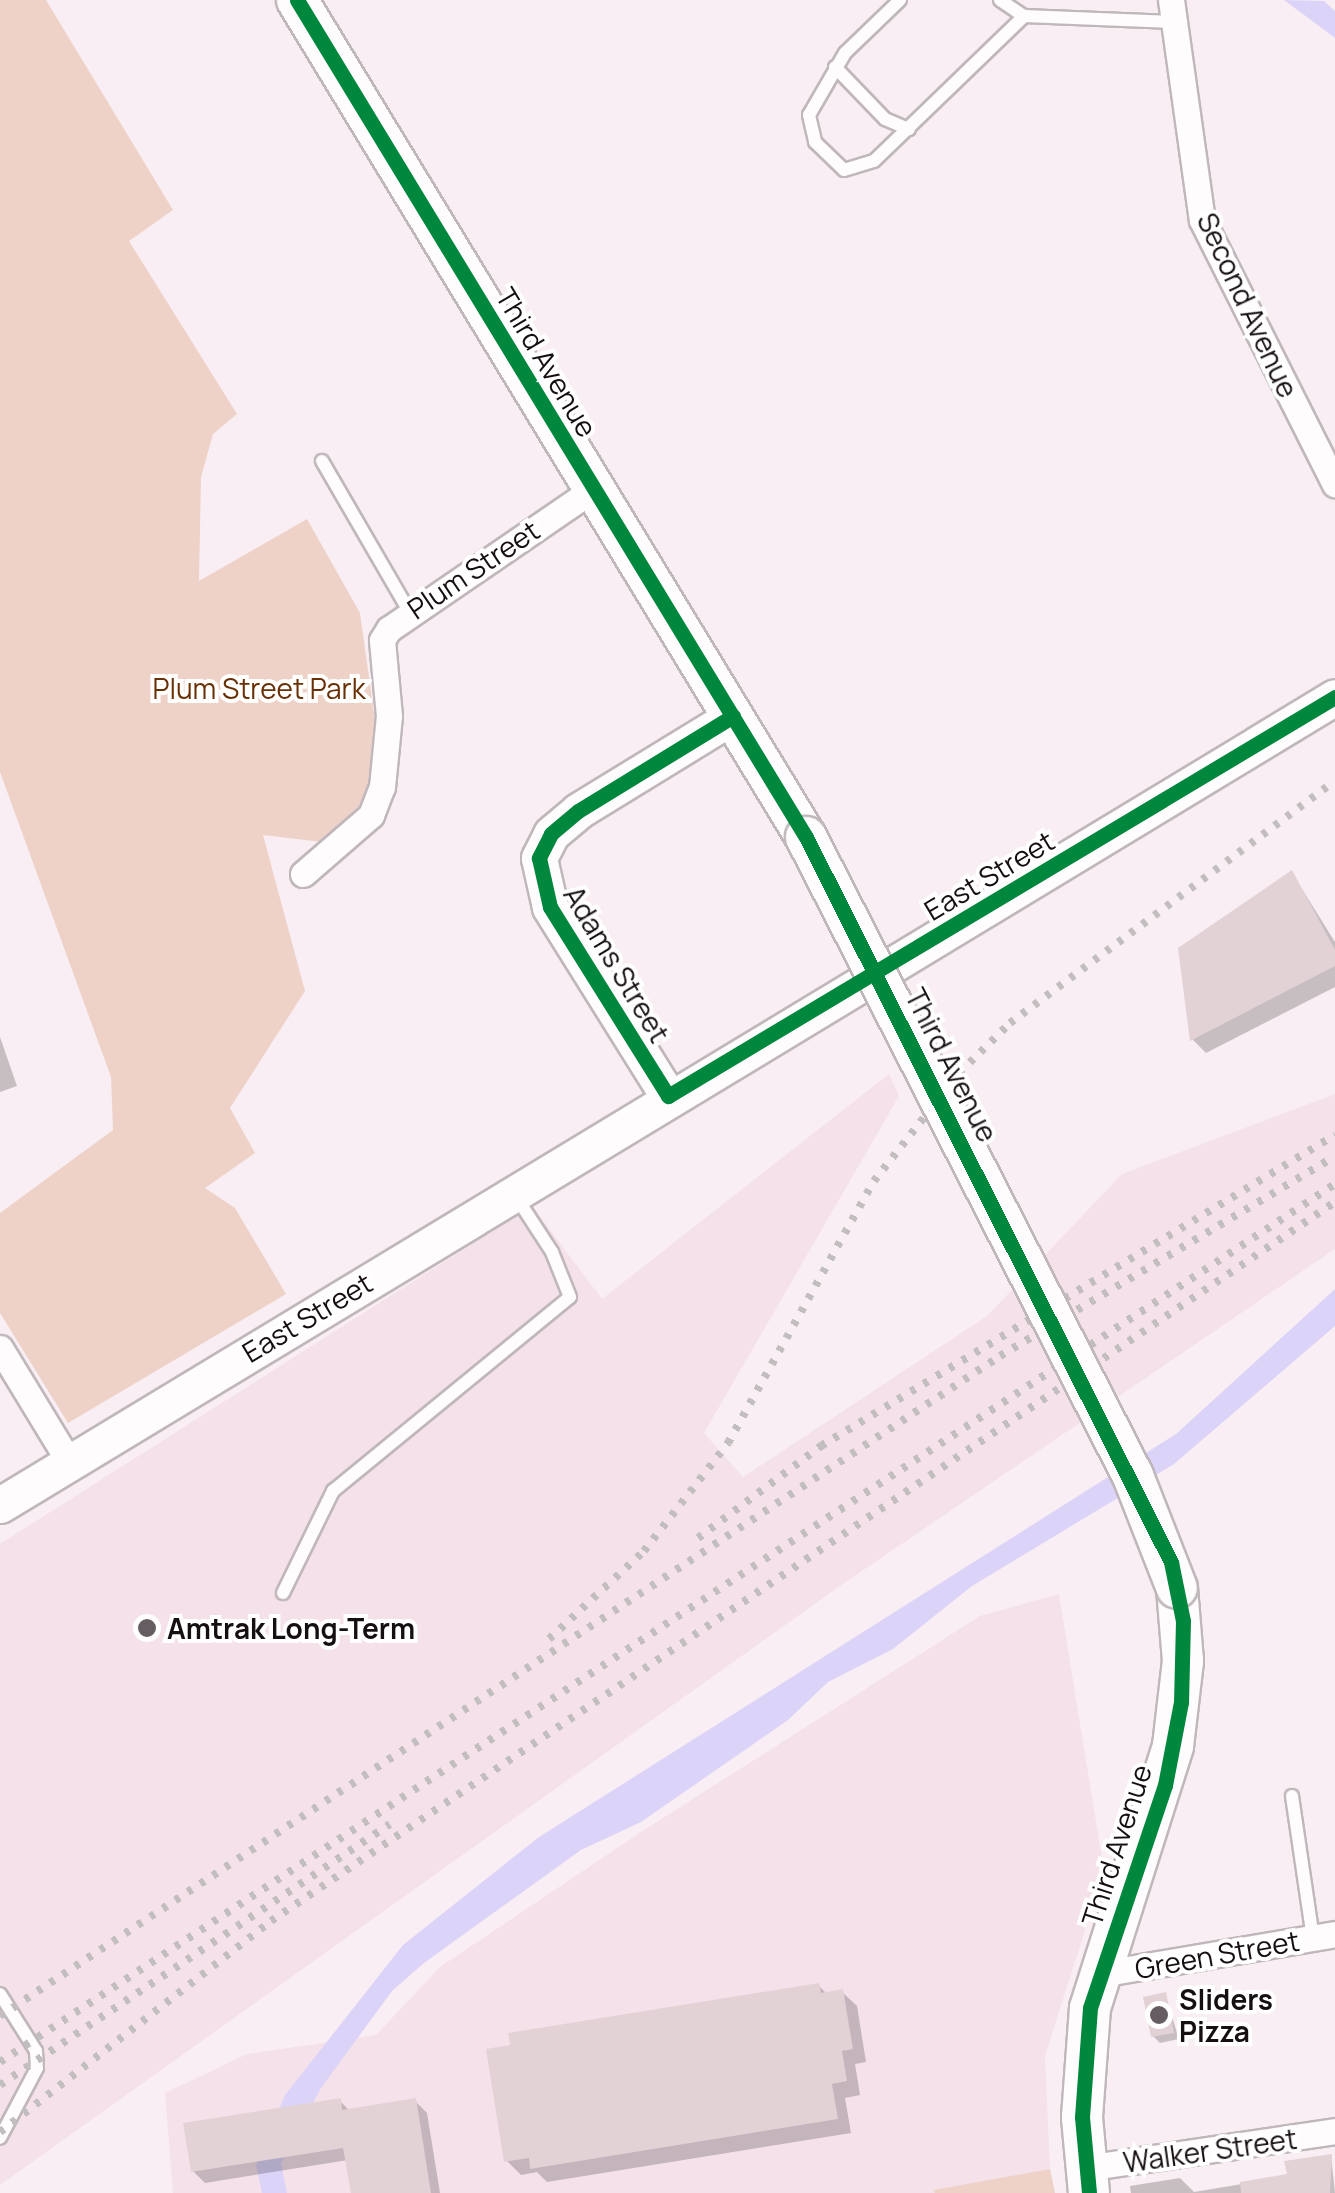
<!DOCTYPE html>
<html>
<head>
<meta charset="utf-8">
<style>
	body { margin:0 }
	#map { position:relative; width:1335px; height:2193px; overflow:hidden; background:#f9eef3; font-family:Manrope,sans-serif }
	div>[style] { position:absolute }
	.built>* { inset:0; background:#f5e1ea }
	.green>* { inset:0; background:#eed2c8 }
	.water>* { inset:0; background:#dbd4f8 }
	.shadow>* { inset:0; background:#0003 }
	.building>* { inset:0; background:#e2d2d5 }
	.roads { filter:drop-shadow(2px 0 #c0b7bb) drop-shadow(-2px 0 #c0b7bb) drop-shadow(0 2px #c0b7bb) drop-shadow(0 -2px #c0b7bb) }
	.lane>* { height:12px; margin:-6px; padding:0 6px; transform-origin:6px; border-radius:6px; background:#fefcfd }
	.street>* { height:25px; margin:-12.5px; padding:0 12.5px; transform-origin:12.5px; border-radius:12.5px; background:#fefcfd }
	.secondary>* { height:35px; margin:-17.5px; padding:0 17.5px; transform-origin:17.5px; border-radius:17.5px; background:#fefcfd }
	.primary>* { height:40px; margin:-20px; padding:0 20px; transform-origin:20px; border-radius:20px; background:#fefcfd }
	.rail>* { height:8px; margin-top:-4px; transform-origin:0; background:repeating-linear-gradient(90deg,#c2bec0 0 5px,transparent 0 15px) }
	.bridges { filter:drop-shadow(2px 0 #c0b7bb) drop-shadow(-2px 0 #c0b7bb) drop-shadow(0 2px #c0b7bb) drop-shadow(0 -2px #c0b7bb) }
	.primary-bridge>* { height:40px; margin:-20px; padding:0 20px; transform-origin:20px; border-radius:20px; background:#fefcfd }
	.cycleway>* { height:15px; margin:-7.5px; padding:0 7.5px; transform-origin:7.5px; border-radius:7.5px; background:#00873e }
	.dots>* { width:28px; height:28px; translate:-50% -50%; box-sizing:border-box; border:5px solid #fff; border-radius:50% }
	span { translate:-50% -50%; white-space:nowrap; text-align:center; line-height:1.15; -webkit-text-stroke:8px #fff; paint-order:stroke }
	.street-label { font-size:28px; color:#160f12 }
	.park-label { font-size:28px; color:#6a3005 }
	.poi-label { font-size:28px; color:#160f12; font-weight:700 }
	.left { translate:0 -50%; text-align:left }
</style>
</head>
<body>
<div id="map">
	<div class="built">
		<i style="clip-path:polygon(889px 1074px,899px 1096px,704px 1433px,743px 1477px,987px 1316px,1122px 1174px,1335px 1094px,1335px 1249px,837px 1588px,0 2185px,0 1544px,532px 1206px,602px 1299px)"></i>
		<i style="clip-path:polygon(1059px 1594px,1104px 1871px,1045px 2056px,1050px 2169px,935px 2193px,173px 2193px,165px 2093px,247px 2054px,376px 2035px,440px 1967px,641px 1832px,980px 1616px)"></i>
	</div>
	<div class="green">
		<i style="clip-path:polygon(0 0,46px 0,173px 210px,129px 241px,237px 414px,213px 434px,201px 477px,199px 581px,307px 519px,360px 613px,377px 735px,376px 772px,361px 812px,322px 842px,263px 835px,305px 991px,230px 1108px,255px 1153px,205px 1188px,235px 1208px,286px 1294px,68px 1423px,0 1313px,0 1213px,113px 1130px,111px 1077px,0 772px)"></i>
		<i style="clip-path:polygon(1050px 2169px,1055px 2193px,935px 2193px,934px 2190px)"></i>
	</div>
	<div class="water">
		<i style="clip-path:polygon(1284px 0,1324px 1px,1335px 11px,1335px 38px)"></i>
		<i style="clip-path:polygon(1335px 1289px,1335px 1326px,1174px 1464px,972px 1586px,893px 1649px,828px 1682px,788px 1720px,641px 1822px,581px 1850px,424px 1963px,392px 1991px,321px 2088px,281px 2163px,287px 2193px,262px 2193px,256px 2165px,285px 2095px,403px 1945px,539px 1837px,1176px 1434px)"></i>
	</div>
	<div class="shadow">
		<i style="clip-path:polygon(1292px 873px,1335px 942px,1335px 987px,1206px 1053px,1192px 1039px)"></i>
		<i style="clip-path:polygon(0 1037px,17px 1086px,0 1092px)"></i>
		<i style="clip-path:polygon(818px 1985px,827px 1994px,842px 1992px,857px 2006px,866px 2062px,855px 2064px,860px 2095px,845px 2098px,851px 2133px,547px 2182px,537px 2172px,521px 2175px,506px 2160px)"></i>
		<i style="clip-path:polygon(1165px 1995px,1179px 2039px,1160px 2043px,1153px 2036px)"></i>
		<i style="clip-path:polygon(340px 2101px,350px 2111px,415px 2101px,427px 2113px,440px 2193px,353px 2193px,348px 2160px,205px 2183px,193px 2171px)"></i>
		<i style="clip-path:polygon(1331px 2156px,1335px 2193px,1131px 2193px,1130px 2186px,1180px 2178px,1194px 2192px,1290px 2176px)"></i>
	</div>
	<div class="building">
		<i style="clip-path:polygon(1292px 870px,1335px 950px,1335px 966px,1190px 1041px,1178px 948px)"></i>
		<i style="clip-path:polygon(819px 1983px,821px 1993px,843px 1989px,853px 2049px,842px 2051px,847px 2081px,832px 2084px,838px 2119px,530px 2169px,529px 2158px,504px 2162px,486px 2049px,510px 2045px,508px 2033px)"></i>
		<i style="clip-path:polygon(1166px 1992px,1174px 2033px,1151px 2037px,1143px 1997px)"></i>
		<i style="clip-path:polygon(341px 2098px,342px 2110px,416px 2098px,431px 2193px,351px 2193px,343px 2148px,191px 2172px,183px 2123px)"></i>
		<i style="clip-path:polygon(1332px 2154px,1330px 2193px,1241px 2193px,1240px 2182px,1287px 2174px,1284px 2161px)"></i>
	</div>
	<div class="roads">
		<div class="lane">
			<i style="left:900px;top:0;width:76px;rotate:136.1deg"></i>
			<i style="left:845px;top:53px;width:72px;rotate:120.1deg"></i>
			<i style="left:809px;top:115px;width:28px;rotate:77deg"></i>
			<i style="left:815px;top:142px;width:40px;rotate:44deg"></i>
			<i style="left:844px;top:170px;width:31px;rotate:-17deg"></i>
			<i style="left:874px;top:161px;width:209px;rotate:-44deg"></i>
			<i style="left:1000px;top:0;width:29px;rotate:34deg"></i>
			<i style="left:1024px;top:16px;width:149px;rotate:2.3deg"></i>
			<i style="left:835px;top:67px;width:72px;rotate:46.1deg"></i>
			<i style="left:885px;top:119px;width:26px;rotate:23deg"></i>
			<i style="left:322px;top:461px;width:173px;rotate:59.9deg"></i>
			<i style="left:283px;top:1593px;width:114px;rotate:-63.9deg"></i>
			<i style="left:333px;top:1491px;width:306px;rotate:-39.3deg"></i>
			<i style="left:570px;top:1297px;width:48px;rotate:-111.8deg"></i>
			<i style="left:552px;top:1252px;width:68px;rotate:-123deg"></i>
			<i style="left:1292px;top:1796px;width:144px;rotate:81.6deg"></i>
			<i style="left:0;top:1994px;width:67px;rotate:57.7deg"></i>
			<i style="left:36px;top:2051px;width:17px;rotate:87deg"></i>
			<i style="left:37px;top:2068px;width:79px;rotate:117.9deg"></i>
		</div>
		<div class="street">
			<i style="left:1171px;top:0;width:222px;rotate:82deg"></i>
			<i style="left:1202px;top:220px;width:296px;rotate:63.3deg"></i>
			<i style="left:303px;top:874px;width:90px;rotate:-40.9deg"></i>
			<i style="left:371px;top:815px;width:30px;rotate:-69deg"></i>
			<i style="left:382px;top:787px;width:71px;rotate:-84.4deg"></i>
			<i style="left:389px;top:716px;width:76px;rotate:-95.3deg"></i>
			<i style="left:382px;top:640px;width:13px;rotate:-58deg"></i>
			<i style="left:389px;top:629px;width:250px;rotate:-34.4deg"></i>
			<i style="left:0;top:1348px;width:135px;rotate:58.7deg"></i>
			<i style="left:1099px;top:1974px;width:239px;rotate:-9.6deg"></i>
			<i style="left:1085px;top:2168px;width:253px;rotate:-8.4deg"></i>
		</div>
		<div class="secondary">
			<i style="left:668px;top:1096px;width:223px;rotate:-122deg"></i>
			<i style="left:550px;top:907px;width:50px;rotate:-102.7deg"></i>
			<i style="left:539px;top:858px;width:27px;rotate:-63deg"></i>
			<i style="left:551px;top:834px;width:35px;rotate:-40deg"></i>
			<i style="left:578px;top:811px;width:182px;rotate:-31.5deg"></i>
			<i style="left:0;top:1505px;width:1560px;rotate:-31.18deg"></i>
		</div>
		<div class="primary">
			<i style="left:297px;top:0;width:980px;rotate:58.7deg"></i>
			<i style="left:1089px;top:2193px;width:76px;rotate:-95.3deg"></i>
			<i style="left:1082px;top:2117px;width:109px;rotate:-85.8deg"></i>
			<i style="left:1090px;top:2008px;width:275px;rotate:-72.4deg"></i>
			<i style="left:1173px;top:1746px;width:86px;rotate:-83.3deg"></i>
			<i style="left:1183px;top:1661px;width:73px;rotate:-94.7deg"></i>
		</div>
	</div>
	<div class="rail">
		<i style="left:698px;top:1538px;width:154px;rotate:-36.8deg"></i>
		<i style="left:821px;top:1446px;width:601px;rotate:-31.18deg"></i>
		<i style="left:549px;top:1639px;width:129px;rotate:-42.8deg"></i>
		<i style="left:644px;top:1551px;width:137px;rotate:-52.1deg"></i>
		<i style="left:728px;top:1443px;width:300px;rotate:-60.9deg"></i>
		<i style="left:874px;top:1181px;width:137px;rotate:-51.8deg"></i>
		<i style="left:959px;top:1073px;width:71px;rotate:-44.4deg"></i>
		<i style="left:1010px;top:1023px;width:405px;rotate:-36.7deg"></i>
		<i style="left:0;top:2016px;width:1198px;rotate:-33.42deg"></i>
		<i style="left:1000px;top:1356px;width:390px;rotate:-30.8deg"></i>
		<i style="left:0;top:2062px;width:1598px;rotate:-33.33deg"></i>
		<i style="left:0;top:2085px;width:469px;rotate:-33.8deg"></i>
		<i style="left:0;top:2132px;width:343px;rotate:-37.9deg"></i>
		<i style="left:271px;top:1921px;width:1284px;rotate:-34.05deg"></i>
	</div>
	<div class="bridges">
		<div class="primary-bridge">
			<i style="left:806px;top:837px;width:718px;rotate:62.9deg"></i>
			<i style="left:1133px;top:1476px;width:120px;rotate:68.6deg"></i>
		</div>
	</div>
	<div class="cycleway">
		<i style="left:297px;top:0;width:980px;rotate:58.7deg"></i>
		<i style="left:806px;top:837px;width:812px;rotate:63.28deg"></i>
		<i style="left:1171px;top:1562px;width:60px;rotate:78.5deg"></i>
		<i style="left:1183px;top:1621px;width:81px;rotate:91.4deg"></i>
		<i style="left:1181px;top:1702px;width:85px;rotate:100.9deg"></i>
		<i style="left:1165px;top:1785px;width:235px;rotate:108.6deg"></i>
		<i style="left:1090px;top:2008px;width:109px;rotate:94.2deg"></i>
		<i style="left:1082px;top:2117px;width:76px;rotate:84.7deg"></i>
		<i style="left:733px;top:716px;width:182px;rotate:148.5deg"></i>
		<i style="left:578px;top:811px;width:35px;rotate:140deg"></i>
		<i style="left:551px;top:834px;width:27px;rotate:117deg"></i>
		<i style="left:539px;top:858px;width:50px;rotate:77.3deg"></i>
		<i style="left:550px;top:907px;width:223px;rotate:58deg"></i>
		<i style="left:668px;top:1096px;width:777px;rotate:-30.89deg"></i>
	</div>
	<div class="dots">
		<i style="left:147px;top:1628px;background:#655d61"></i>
		<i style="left:1159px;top:2015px;background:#655d61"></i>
	</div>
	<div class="street-label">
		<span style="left:1248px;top:305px;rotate:65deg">Second Avenue</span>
		<span style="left:547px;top:362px;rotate:59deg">Third Avenue</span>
		<span style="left:473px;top:569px;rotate:-34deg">Plum Street</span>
		<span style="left:989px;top:875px;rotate:-31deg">East Street</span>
		<span style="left:617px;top:964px;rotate:59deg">Adams Street</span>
		<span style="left:952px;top:1065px;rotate:63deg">Third Avenue</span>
		<span style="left:307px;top:1317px;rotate:-31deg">East Street</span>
		<span style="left:1116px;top:1845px;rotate:-72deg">Third Avenue</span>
		<span style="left:1217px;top:1954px;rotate:-10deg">Green Street</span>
		<span style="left:1210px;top:2150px;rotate:-8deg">Walker Street</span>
	</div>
	<div class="park-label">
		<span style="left:259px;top:688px">Plum Street Park</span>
	</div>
	<div class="poi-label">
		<span class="left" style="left:167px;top:1628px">Amtrak Long-Term</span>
		<span class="left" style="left:1179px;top:2015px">Sliders<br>Pizza</span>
	</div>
</div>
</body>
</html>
